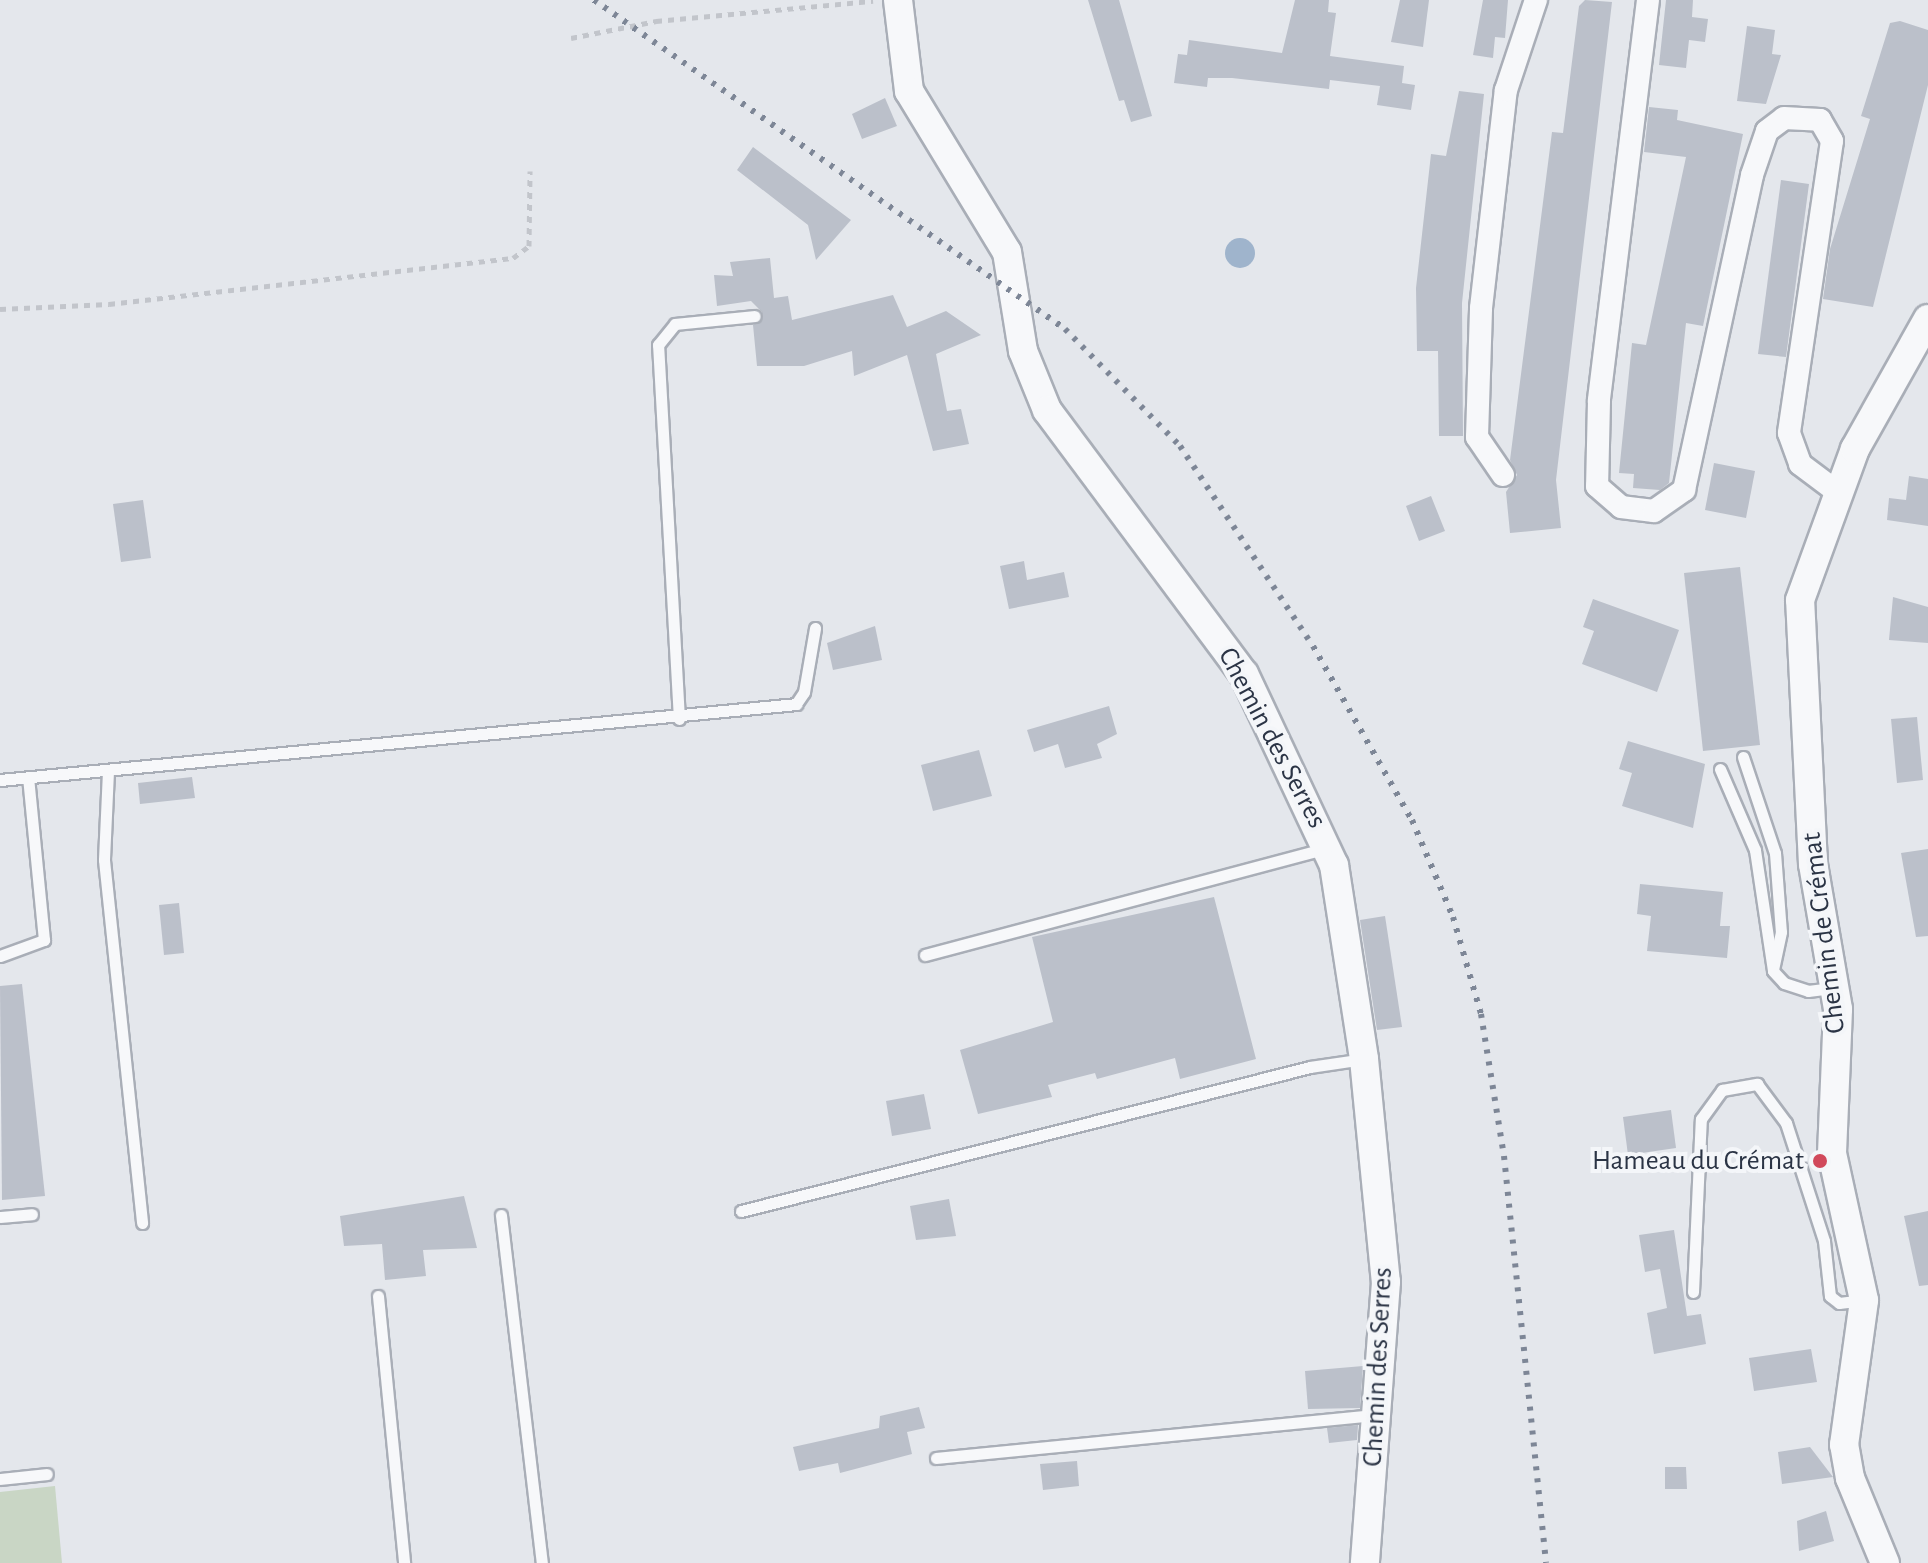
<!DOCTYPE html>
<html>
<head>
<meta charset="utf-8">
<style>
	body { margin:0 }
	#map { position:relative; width:1928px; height:1563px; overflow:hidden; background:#e4e7ec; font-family:"Alegreya Sans",sans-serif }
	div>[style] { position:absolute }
	.green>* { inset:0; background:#c9d6c5 }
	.water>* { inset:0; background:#9fb4cc }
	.round { border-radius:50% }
	.building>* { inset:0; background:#bbc0ca }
	.path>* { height:5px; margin-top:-2.5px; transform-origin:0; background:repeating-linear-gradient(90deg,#c2c5cb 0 6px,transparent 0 12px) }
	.roads { filter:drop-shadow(2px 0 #a9aeb7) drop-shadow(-2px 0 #a9aeb7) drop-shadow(0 2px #a9aeb7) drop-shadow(0 -2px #a9aeb7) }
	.service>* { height:11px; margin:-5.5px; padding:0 5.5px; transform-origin:5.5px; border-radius:5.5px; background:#f7f8fa }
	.minor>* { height:22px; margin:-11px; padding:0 11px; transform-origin:11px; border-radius:11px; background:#f7f8fa }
	.tertiary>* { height:28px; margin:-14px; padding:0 14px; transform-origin:14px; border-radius:14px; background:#f7f8fa }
	.rail>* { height:6px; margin-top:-3px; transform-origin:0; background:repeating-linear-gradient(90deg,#7d8696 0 4px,transparent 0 12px) }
	.dots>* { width:22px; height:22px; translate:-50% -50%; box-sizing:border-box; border:4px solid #f4f6f9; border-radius:50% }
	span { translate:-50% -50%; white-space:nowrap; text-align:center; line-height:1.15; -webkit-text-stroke:8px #f4f6f9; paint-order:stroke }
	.street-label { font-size:28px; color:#2b3445 }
	.poi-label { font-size:28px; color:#2b3445 }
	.right { translate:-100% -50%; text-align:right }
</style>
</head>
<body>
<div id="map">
	<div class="green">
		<i style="clip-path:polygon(55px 1486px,62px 1563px,0 1563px,0 1492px)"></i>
	</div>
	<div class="water">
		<i class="round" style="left:1225px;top:238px;width:30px;height:30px"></i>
	</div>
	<div class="building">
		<i style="clip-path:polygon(1088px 0,1119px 0,1152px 116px,1131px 122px,1124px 100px,1119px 101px)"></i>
		<i style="clip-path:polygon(1295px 0,1329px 0,1328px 12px,1336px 13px,1330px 56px,1404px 66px,1402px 83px,1415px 85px,1411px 110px,1377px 105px,1380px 86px,1330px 80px,1329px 89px,1232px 78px,1208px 78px,1207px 87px,1174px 83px,1178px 54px,1187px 55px,1189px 40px,1282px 53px)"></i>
		<i style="clip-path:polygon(1400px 0,1429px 0,1423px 47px,1391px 42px)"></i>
		<i style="clip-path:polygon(1483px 0,1508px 0,1505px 38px,1495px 37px,1493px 58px,1473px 55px)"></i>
		<i style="clip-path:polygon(1585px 0,1612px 2px,1556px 480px,1561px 528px,1510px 533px,1506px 492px,1517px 475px,1510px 460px,1552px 132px,1563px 133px,1579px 6px)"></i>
		<i style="clip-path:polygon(1666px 0,1693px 0,1692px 17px,1708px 19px,1705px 42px,1689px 40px,1686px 68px,1659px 65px)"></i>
		<i style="clip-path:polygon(1900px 21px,1928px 30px,1928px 85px,1873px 307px,1823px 299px,1830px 249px,1870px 119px,1861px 116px,1890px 23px)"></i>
		<i style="clip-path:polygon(1747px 26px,1775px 30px,1772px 54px,1781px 55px,1766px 104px,1737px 101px)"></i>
		<i style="clip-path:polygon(1459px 91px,1484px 94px,1462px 303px,1463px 436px,1439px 436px,1438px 351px,1417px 351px,1416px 288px,1431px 154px,1446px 156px)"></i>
		<i style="clip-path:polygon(885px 98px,897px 126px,862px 139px,852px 114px)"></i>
		<i style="clip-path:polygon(1649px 107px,1678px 110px,1677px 120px,1743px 134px,1703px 326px,1686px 323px,1669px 483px,1660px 490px,1633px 488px,1634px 474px,1619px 473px,1632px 343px,1646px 345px,1686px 157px,1644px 152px)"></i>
		<i style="clip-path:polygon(753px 147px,851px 220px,816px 260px,808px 225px,737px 170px)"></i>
		<i style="clip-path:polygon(1781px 180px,1809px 184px,1786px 357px,1758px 354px)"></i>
		<i style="clip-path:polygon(770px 258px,774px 298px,788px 296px,792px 320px,893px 295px,907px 327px,946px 311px,981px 335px,936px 354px,947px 411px,961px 409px,969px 444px,933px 451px,907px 355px,854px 376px,852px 351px,804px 366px,757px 366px,753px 325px,762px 320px,762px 312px,751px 301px,717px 306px,714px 275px,733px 276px,730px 262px)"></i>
		<i style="clip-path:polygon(1714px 463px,1755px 471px,1746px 518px,1705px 510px)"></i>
		<i style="clip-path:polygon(1909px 476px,1928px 479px,1928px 526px,1887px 520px,1889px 498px,1906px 500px)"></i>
		<i style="clip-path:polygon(1431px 496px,1445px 531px,1419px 541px,1406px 506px)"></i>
		<i style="clip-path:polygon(143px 500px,151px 558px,121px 562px,113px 504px)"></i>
		<i style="clip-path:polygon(1024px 561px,1027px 580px,1064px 572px,1069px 597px,1009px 609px,1000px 566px)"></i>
		<i style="clip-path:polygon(1740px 567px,1760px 745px,1703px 751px,1684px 573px)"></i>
		<i style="clip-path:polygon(1893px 597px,1928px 607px,1928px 643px,1889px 640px)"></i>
		<i style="clip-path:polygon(1593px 599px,1679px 630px,1657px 692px,1582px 664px,1594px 631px,1583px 627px)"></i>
		<i style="clip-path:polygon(875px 626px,882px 660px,833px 670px,827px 643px)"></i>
		<i style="clip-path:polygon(1109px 706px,1117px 734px,1097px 744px,1102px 758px,1065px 768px,1058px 744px,1034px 752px,1027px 730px)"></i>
		<i style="clip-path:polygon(1917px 717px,1923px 780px,1897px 783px,1891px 719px)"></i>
		<i style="clip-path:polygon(1628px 741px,1705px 764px,1693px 828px,1622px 806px,1632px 773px,1619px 769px)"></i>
		<i style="clip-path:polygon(979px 750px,992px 796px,933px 811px,921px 765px)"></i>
		<i style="clip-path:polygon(192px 777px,195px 798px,140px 804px,138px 783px)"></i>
		<i style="clip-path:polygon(1928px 849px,1928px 936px,1916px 937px,1901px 853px)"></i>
		<i style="clip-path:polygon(1640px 884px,1723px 892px,1720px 926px,1730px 926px,1727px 958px,1647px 951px,1651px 916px,1637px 914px)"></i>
		<i style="clip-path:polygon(1214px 897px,1256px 1059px,1180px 1079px,1175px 1058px,1097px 1079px,1095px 1073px,1048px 1085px,1052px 1097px,978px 1114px,960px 1050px,1053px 1022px,1032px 937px)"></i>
		<i style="clip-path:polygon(179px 903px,184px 953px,164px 955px,159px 905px)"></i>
		<i style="clip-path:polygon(1385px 916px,1402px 1027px,1377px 1030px,1360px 920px)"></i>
		<i style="clip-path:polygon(22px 984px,45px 1196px,2px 1200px,0 986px)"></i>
		<i style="clip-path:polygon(924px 1094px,931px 1129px,892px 1136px,886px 1101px)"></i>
		<i style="clip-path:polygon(1671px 1110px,1676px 1148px,1628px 1155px,1623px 1117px)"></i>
		<i style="clip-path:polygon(464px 1196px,477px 1248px,423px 1250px,426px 1276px,385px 1280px,382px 1244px,344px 1246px,340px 1216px)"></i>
		<i style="clip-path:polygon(949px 1199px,956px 1236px,916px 1240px,910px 1206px)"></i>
		<i style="clip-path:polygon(1928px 1211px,1928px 1285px,1919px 1286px,1904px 1216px)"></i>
		<i style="clip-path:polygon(1674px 1230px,1687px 1316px,1701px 1314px,1706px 1344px,1654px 1354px,1647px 1313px,1667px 1308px,1660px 1269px,1645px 1272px,1639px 1235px)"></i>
		<i style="clip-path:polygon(1811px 1349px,1817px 1382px,1754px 1391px,1749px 1358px)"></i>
		<i style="clip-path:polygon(1363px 1366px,1360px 1408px,1308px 1409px,1305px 1371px)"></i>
		<i style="clip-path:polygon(919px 1407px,925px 1428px,907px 1432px,912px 1454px,840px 1473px,838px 1463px,799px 1471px,793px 1447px,879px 1428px,880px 1416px)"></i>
		<i style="clip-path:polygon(1358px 1425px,1357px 1440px,1329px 1443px,1327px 1428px)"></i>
		<i style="clip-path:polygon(1810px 1447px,1833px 1477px,1782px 1484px,1778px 1452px)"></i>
		<i style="clip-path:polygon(1077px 1461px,1079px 1486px,1043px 1490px,1040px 1464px)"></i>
		<i style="clip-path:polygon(1665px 1467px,1686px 1467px,1687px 1489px,1665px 1489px)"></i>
		<i style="clip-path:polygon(1826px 1511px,1834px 1541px,1799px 1551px,1797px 1521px)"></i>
	</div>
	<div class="path">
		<i style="left:571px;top:38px;width:87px;rotate:-11.3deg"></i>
		<i style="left:656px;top:21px;width:218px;rotate:-5.3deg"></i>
		<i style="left:0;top:309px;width:109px;rotate:-2.6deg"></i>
		<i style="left:109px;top:304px;width:407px;rotate:-6.5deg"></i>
		<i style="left:513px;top:258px;width:20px;rotate:-37deg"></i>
		<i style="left:529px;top:246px;width:75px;rotate:-89.2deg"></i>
	</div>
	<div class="roads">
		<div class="service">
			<i style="left:679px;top:719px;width:375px;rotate:-93.2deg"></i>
			<i style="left:658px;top:345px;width:27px;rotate:-51deg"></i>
			<i style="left:675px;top:324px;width:80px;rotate:-5.7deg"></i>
			<i style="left:1743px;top:757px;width:101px;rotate:71.6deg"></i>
			<i style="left:1775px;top:853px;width:79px;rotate:85.7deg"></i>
			<i style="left:1781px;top:932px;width:39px;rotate:102deg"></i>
			<i style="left:1720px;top:769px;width:88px;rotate:66.6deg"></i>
			<i style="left:1755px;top:850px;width:122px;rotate:81.5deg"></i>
			<i style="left:1773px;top:971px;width:16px;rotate:47deg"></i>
			<i style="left:1784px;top:983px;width:25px;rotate:18deg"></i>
			<i style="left:1808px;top:991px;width:26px;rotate:-7deg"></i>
			<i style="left:108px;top:771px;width:89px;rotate:92.6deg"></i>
			<i style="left:104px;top:860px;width:365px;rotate:84deg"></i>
			<i style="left:0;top:780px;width:800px;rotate:-5.45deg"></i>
			<i style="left:796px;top:704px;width:14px;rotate:-56deg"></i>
			<i style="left:804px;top:692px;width:65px;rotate:-80.2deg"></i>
			<i style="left:925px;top:955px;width:416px;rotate:-14.9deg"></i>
			<i style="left:0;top:956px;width:47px;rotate:-20deg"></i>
			<i style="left:44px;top:940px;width:163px;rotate:-95.6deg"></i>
			<i style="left:741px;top:1211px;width:587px;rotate:-14.2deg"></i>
			<i style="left:1310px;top:1067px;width:55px;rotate:-8.4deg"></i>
			<i style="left:501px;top:1215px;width:350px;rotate:83.3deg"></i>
			<i style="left:0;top:1217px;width:32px;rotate:-5deg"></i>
			<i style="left:1693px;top:1292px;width:173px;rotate:-87.4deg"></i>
			<i style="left:1701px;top:1119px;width:36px;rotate:-54deg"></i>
			<i style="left:1722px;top:1090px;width:36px;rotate:-10deg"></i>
			<i style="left:1757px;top:1084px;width:49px;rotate:53.4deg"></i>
			<i style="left:1786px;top:1123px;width:124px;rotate:72.1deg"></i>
			<i style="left:1824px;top:1241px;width:55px;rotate:83.8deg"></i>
			<i style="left:1830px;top:1296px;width:11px;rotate:38deg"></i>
			<i style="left:1839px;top:1303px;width:25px;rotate:-7deg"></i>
			<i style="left:378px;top:1296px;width:268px;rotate:84.4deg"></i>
			<i style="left:936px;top:1458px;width:440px;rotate:-5.6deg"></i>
			<i style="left:0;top:1479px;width:47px;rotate:-6.1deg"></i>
		</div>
		<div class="minor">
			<i style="left:1648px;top:0;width:404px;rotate:97deg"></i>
			<i style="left:1599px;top:401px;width:85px;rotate:91.3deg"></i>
			<i style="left:1597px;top:486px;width:32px;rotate:41deg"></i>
			<i style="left:1621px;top:507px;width:33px;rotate:7deg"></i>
			<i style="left:1654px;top:511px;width:37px;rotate:-35deg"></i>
			<i style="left:1684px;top:490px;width:322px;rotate:-77.8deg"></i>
			<i style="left:1752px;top:175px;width:46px;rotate:-71.2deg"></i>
			<i style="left:1767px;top:131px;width:21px;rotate:-37deg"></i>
			<i style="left:1784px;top:118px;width:36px;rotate:3deg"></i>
			<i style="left:1820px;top:120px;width:24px;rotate:60deg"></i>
			<i style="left:1832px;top:141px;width:295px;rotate:98.4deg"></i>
			<i style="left:1789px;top:433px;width:33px;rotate:70deg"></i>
			<i style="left:1800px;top:464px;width:45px;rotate:36.9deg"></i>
			<i style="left:1503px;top:475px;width:46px;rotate:-124.4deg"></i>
			<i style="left:1477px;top:437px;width:129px;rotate:-88.2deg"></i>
			<i style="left:1481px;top:308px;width:219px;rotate:-83.5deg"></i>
			<i style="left:1506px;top:90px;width:95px;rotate:-71.6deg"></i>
		</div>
		<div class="tertiary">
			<i style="left:898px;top:0;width:92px;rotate:83.1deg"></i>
			<i style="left:909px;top:91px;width:188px;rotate:58.7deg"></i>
			<i style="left:1007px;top:252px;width:100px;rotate:80.8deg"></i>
			<i style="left:1023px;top:351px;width:64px;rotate:67.9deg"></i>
			<i style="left:1047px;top:410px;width:329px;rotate:53.3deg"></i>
			<i style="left:1244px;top:674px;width:211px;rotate:64.8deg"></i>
			<i style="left:1334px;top:865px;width:196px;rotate:81.2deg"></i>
			<i style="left:1364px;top:1059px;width:224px;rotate:84.4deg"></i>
			<i style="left:1386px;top:1282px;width:282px;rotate:94.3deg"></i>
			<i style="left:1885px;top:1563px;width:92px;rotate:-112.4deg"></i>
			<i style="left:1850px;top:1478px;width:34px;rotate:-100deg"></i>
			<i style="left:1844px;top:1445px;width:146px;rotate:-82.1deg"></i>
			<i style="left:1864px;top:1300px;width:150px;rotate:-102.3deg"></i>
			<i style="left:1832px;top:1153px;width:144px;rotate:-87.6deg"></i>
			<i style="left:1838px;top:1009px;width:147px;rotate:-99.8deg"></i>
			<i style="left:1813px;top:864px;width:264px;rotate:-92.8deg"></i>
			<i style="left:1800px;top:600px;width:161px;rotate:-70deg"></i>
			<i style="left:1855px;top:449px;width:149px;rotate:-60.7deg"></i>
		</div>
	</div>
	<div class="rail">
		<i style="left:594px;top:0;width:575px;rotate:34.93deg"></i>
		<i style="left:1065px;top:329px;width:164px;rotate:45.5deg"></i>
		<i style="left:1180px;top:446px;width:240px;rotate:56.4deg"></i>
		<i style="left:1313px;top:646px;width:200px;rotate:60.4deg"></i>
		<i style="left:1412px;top:820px;width:105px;rotate:67.1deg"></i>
		<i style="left:1453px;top:917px;width:101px;rotate:73.9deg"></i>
		<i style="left:1481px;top:1014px;width:144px;rotate:80.8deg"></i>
		<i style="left:1504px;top:1156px;width:409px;rotate:84.1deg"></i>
	</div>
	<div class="dots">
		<i style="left:1820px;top:1161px;background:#d1495b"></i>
	</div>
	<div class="street-label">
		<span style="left:1272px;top:738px;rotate:62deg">Chemin des Serres</span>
		<span style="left:1824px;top:933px;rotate:-97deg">Chemin de Crémat</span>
		<span style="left:1378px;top:1367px;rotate:-87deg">Chemin des Serres</span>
	</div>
	<div class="poi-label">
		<span class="right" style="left:1804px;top:1161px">Hameau du Crémat</span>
	</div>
</div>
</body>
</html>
